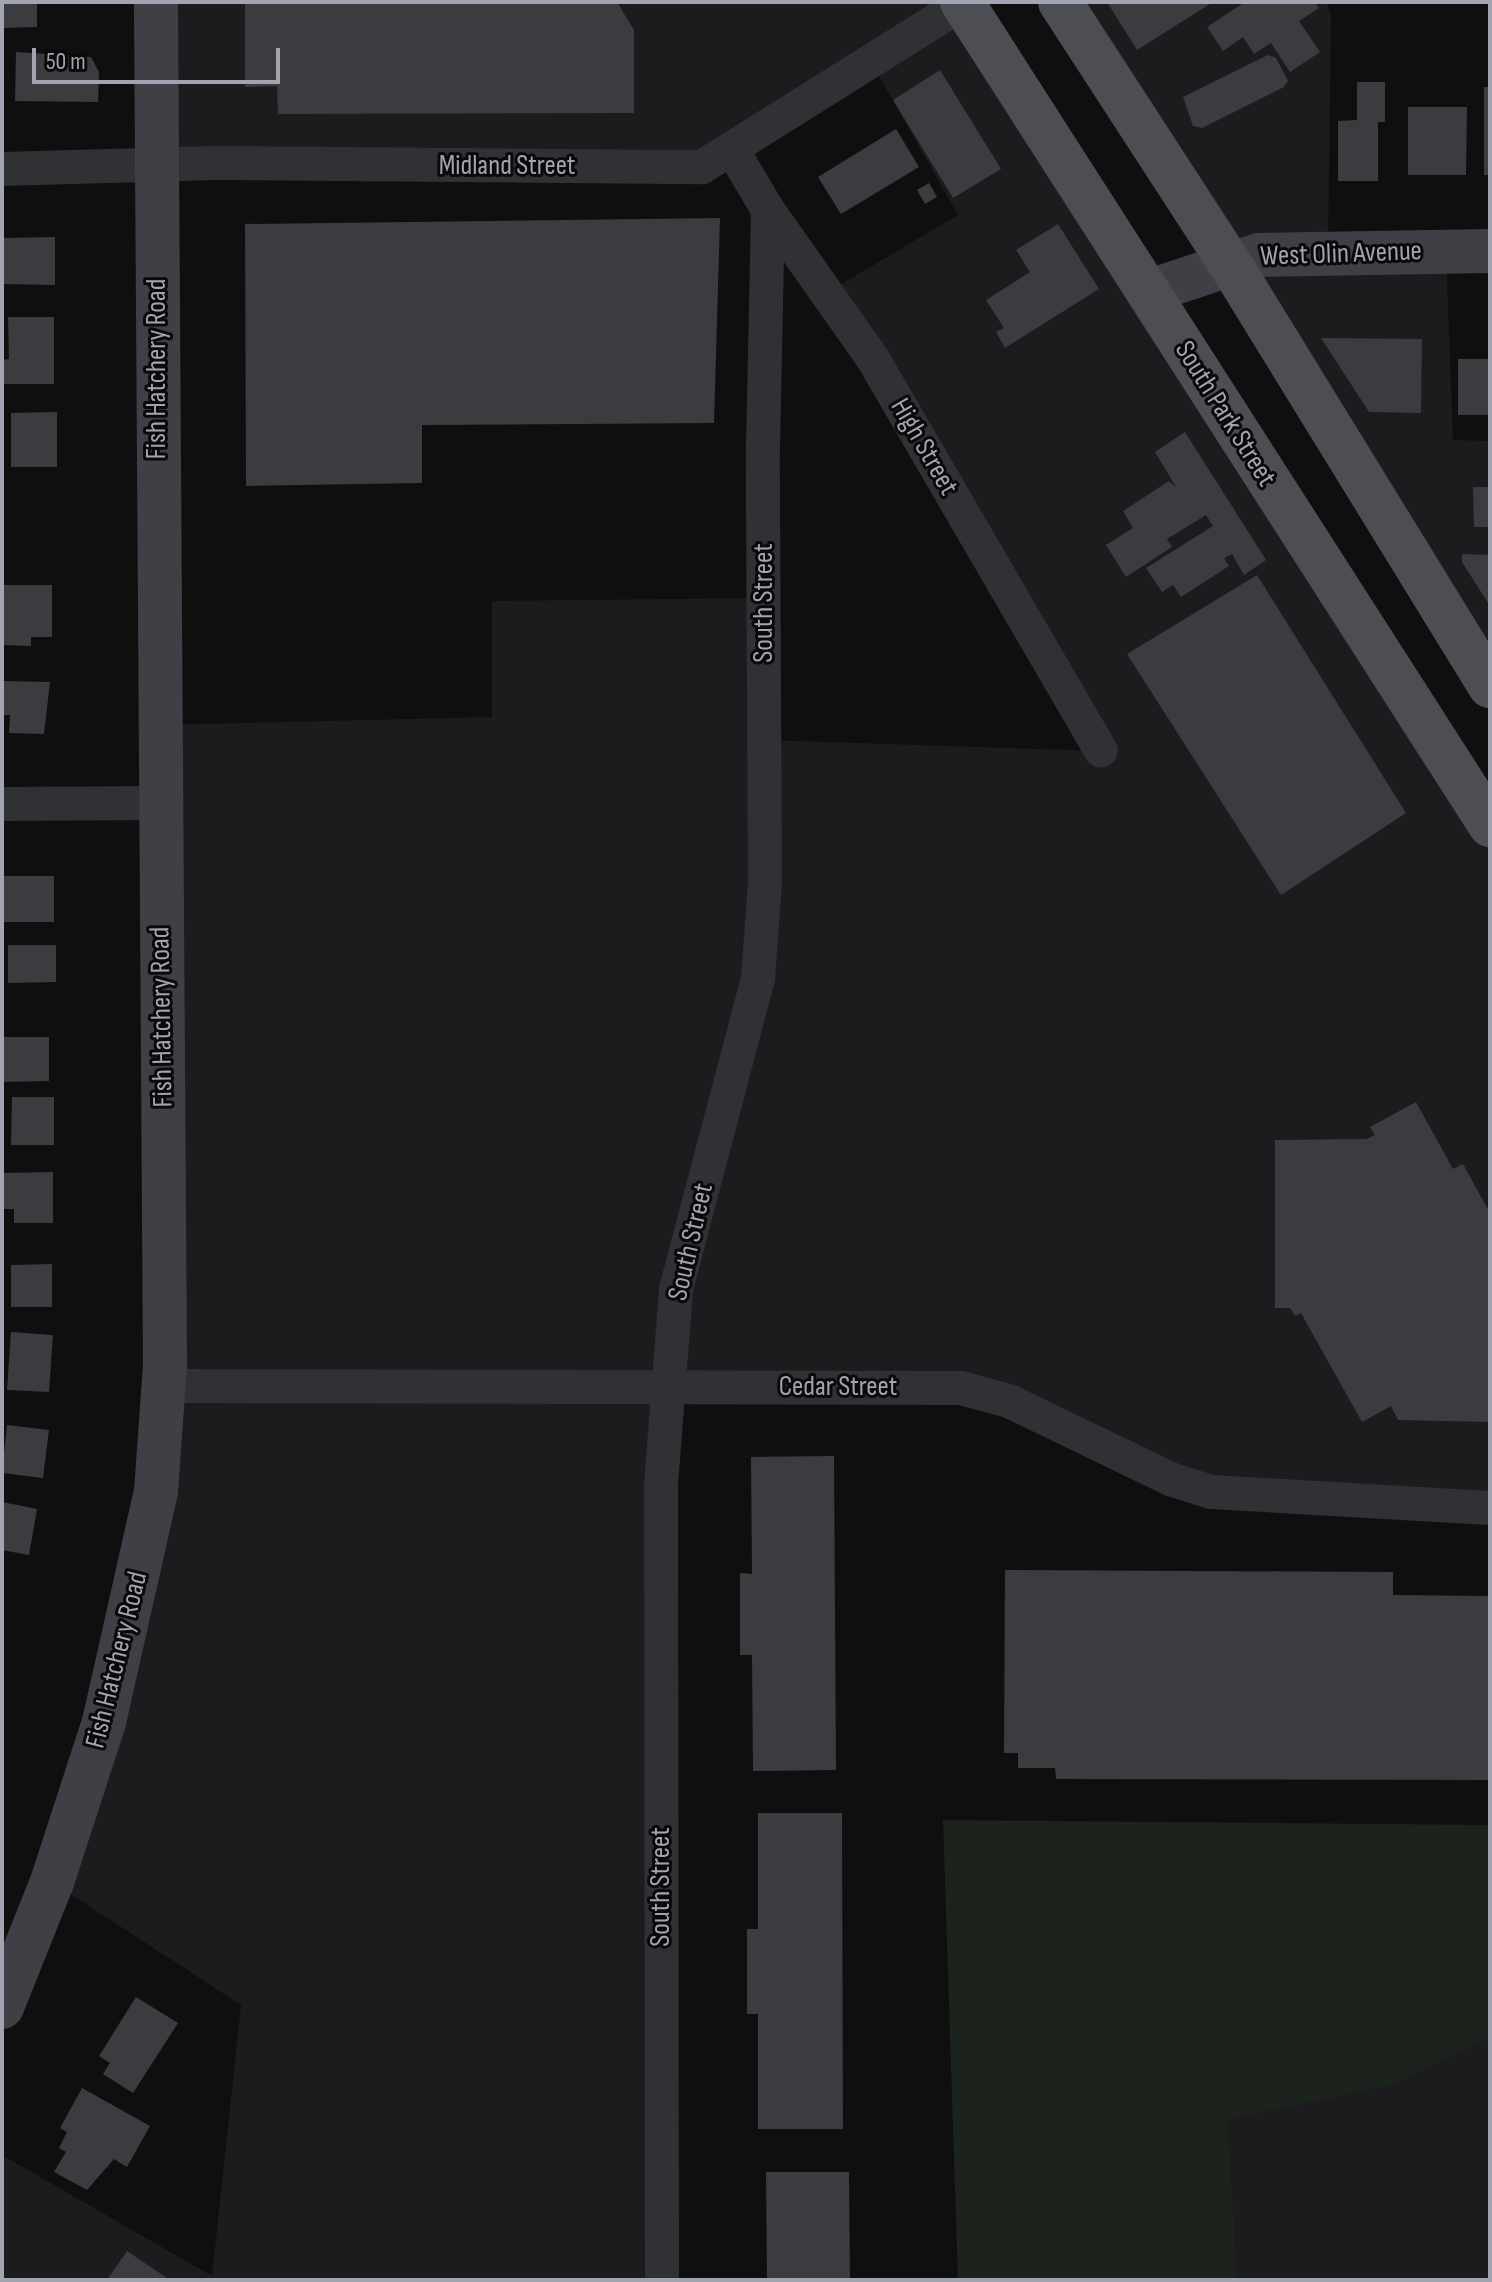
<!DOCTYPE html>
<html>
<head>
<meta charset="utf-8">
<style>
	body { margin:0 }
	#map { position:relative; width:1492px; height:2282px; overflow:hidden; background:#0f0f10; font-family:"Sofia Sans Condensed",sans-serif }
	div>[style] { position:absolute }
	.built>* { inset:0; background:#1c1b1d }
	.green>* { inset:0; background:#1c231d }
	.building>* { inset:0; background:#3c3c40 }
	.street>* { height:34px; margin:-17px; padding:0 17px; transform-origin:17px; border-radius:17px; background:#303135 }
	.secondary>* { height:44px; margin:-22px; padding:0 22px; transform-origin:22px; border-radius:22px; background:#3f3f45 }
	.primary>* { height:44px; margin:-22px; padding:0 22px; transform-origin:22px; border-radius:22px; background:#4d4d54 }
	span { translate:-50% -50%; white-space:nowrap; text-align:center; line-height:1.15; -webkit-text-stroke:6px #0a0a0b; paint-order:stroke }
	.street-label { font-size:28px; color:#a1a4b1 }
	.frame { position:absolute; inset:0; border:4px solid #a1a4b1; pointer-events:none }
	.scale { position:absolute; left:32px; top:48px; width:248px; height:36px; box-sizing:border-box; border:4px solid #a1a4b1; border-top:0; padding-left:10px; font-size:24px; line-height:28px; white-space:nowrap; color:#a1a4b1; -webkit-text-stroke:6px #0a0a0b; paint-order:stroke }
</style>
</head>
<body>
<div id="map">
	<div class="built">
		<i style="clip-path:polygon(156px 2px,966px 2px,1490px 825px,1490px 1508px,1259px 1497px,1009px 1401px,670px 1384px,662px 2280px,2px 2280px,2px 2155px,212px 2276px,241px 2005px,52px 1882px,150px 1526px,160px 725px,492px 717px,492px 601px,764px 598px,765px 740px,1100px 751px,826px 293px,958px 215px,871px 62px,733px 151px,156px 166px)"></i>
		<i style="clip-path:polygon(1060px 2px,1326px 2px,1331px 15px,1328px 251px,1446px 251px,1453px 440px,1490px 441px,1490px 686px)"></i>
		<i style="clip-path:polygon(1490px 2038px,1490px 2280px,1238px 2280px,1226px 2120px,1394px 2085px)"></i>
	</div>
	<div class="green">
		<i style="clip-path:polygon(943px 1820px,1490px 1825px,1490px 2038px,1394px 2085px,1227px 2120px,1238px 2280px,958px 2280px)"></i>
	</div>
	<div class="building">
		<i style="clip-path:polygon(4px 2px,37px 2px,37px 27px,4px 28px)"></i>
		<i style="clip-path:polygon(245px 2px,617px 2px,634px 30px,634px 113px,278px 114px,277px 86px,245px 87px)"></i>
		<i style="clip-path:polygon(1107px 2px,1213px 2px,1137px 50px)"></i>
		<i style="clip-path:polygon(1245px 2px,1315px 2px,1319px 8px,1299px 21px,1320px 52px,1290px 72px,1271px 43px,1254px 54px,1243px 37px,1223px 51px,1207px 27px)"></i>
		<i style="clip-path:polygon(16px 52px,91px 57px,99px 72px,98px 102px,15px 101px)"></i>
		<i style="clip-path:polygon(1268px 55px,1276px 58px,1288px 81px,1284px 87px,1202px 128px,1193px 126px,1183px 97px)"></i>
		<i style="clip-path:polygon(940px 70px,1001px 169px,953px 198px,893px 100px)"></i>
		<i style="clip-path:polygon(1357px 82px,1385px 82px,1385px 122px,1378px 122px,1378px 181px,1338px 181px,1338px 121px,1357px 120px)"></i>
		<i style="clip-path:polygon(1484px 87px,1490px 87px,1490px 175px,1484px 175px)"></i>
		<i style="clip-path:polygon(1408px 107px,1467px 107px,1466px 175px,1408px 175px)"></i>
		<i style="clip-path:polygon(896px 129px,919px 167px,841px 214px,818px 177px)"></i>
		<i style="clip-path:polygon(929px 183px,937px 197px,925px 204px,917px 190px)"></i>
		<i style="clip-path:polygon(720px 218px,714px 423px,422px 425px,422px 483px,246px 486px,245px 224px)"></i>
		<i style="clip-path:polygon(1058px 224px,1099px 289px,1005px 348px,996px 332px,1004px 328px,986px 300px,1030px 272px,1016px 250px)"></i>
		<i style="clip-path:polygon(55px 237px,55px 285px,2px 284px,2px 238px)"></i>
		<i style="clip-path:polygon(8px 317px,54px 317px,54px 384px,2px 384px,2px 360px,9px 359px)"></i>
		<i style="clip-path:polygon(1321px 338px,1422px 339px,1421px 413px,1369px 412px)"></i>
		<i style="clip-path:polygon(1458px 359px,1490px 359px,1490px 415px,1458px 415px)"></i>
		<i style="clip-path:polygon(57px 412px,57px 467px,11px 467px,11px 413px)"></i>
		<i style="clip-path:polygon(1185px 432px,1266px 560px,1244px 575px,1232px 554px,1224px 558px,1229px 566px,1181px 597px,1173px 585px,1162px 592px,1146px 568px,1213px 526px,1206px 515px,1167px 539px,1172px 547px,1126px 577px,1106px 545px,1133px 528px,1123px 511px,1169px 481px,1176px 487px,1155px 452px)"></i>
		<i style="clip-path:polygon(1473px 487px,1490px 487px,1490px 527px,1474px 527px)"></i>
		<i style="clip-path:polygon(1462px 554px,1490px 555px,1490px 606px,1462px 562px)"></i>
		<i style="clip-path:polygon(1257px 575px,1406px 813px,1281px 895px,1127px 654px)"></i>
		<i style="clip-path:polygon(2px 585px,52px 585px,52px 637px,31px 637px,31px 646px,2px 645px)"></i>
		<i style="clip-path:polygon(2px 681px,50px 682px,44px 734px,9px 733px,10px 715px,2px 715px)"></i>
		<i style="clip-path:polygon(2px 876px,54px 876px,54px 922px,2px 922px)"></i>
		<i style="clip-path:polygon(8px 945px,56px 945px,56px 982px,8px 983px)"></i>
		<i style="clip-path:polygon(2px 1037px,49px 1037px,49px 1081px,2px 1082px)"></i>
		<i style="clip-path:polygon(12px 1097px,54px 1097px,54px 1145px,11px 1145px)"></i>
		<i style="clip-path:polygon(1416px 1102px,1453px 1169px,1463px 1164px,1490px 1213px,1490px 1422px,1398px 1420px,1391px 1406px,1362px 1422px,1301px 1313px,1295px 1316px,1290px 1308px,1275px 1308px,1275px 1140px,1367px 1139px,1375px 1135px,1370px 1127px)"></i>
		<i style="clip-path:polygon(53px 1172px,53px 1223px,14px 1223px,14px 1209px,2px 1209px,2px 1173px)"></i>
		<i style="clip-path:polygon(52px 1264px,52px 1307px,11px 1307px,11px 1265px)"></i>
		<i style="clip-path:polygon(11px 1332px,53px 1335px,49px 1392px,7px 1390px)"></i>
		<i style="clip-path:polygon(7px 1425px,49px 1430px,43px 1478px,2px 1473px)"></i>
		<i style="clip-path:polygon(834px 1456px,836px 1770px,753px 1771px,752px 1655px,740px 1655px,740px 1573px,752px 1574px,751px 1457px)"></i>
		<i style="clip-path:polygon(2px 1502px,37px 1509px,29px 1555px,2px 1550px)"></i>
		<i style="clip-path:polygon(1005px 1570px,1393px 1572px,1393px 1595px,1490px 1596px,1490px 1780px,1056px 1779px,1055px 1768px,1018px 1768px,1018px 1753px,1004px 1753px)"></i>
		<i style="clip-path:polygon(758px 1813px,842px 1813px,843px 2129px,758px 2129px,758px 2014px,747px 2014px,747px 1929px,758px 1929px)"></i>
		<i style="clip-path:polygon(136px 1997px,178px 2023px,133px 2093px,103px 2074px,110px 2063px,99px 2056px)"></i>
		<i style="clip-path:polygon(82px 2088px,150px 2126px,127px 2167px,114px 2159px,87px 2190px,54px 2172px,66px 2152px,59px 2148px,67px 2132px,60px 2128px)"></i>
		<i style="clip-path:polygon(766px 2172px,849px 2172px,850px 2280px,767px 2280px)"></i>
		<i style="clip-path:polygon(127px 2251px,170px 2280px,107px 2280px)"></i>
	</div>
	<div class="street">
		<i style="left:733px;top:151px;width:69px;rotate:59.3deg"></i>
		<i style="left:768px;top:210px;width:182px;rotate:54.8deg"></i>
		<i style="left:873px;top:359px;width:453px;rotate:59.8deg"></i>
		<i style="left:2px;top:169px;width:213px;rotate:-1.6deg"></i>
		<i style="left:215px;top:163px;width:487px;rotate:0.5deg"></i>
		<i style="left:702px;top:167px;width:310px;rotate:-32.1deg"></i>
		<i style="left:2px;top:804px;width:159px;rotate:-0.4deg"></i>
		<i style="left:164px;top:1386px;width:797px;rotate:0.14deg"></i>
		<i style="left:961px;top:1388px;width:50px;rotate:15.2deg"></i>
		<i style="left:1009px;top:1401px;width:179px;rotate:25.8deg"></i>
		<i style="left:1170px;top:1479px;width:43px;rotate:17.6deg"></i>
		<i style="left:1211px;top:1492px;width:279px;rotate:3.3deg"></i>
		<i style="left:662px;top:2280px;width:795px;rotate:-90.07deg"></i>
		<i style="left:661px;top:1485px;width:197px;rotate:-85.6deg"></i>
		<i style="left:676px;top:1289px;width:322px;rotate:-75.2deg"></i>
		<i style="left:758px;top:978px;width:96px;rotate:-85.8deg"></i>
		<i style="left:765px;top:882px;width:434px;rotate:-90.3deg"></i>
		<i style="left:763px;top:448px;width:238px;rotate:-88.8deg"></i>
	</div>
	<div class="secondary">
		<i style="left:1150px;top:291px;width:115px;rotate:-18.3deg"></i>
		<i style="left:1259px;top:255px;width:231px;rotate:-1deg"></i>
		<i style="left:2px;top:2007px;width:135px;rotate:-68.2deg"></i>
		<i style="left:52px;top:1882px;width:168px;rotate:-72deg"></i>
		<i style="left:104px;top:1722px;width:237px;rotate:-77.3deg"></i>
		<i style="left:156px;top:1491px;width:126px;rotate:-85.9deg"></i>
		<i style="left:165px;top:1365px;width:1363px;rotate:-90.38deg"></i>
	</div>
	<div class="primary">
		<i style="left:962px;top:2px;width:978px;rotate:57.32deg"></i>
		<i style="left:1060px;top:2px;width:310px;rotate:57deg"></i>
		<i style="left:1229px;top:262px;width:498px;rotate:58.4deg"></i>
	</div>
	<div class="street-label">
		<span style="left:507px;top:166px">Midland Street</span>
		<span style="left:1341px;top:254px;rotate:-2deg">West Olin Avenue</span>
		<span style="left:157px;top:369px;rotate:-90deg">Fish Hatchery Road</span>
		<span style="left:1225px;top:414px;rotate:58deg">South Park Street</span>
		<span style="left:924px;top:447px;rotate:60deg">High Street</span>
		<span style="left:764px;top:603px;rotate:-90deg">South Street</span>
		<span style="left:162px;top:1017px;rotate:-91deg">Fish Hatchery Road</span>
		<span style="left:691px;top:1242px;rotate:-77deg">South Street</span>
		<span style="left:838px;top:1387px">Cedar Street</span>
		<span style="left:117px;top:1660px;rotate:-76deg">Fish Hatchery Road</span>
		<span style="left:661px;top:1887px;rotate:-90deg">South Street</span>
	</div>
	<div class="frame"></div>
	<div class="scale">50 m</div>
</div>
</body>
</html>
